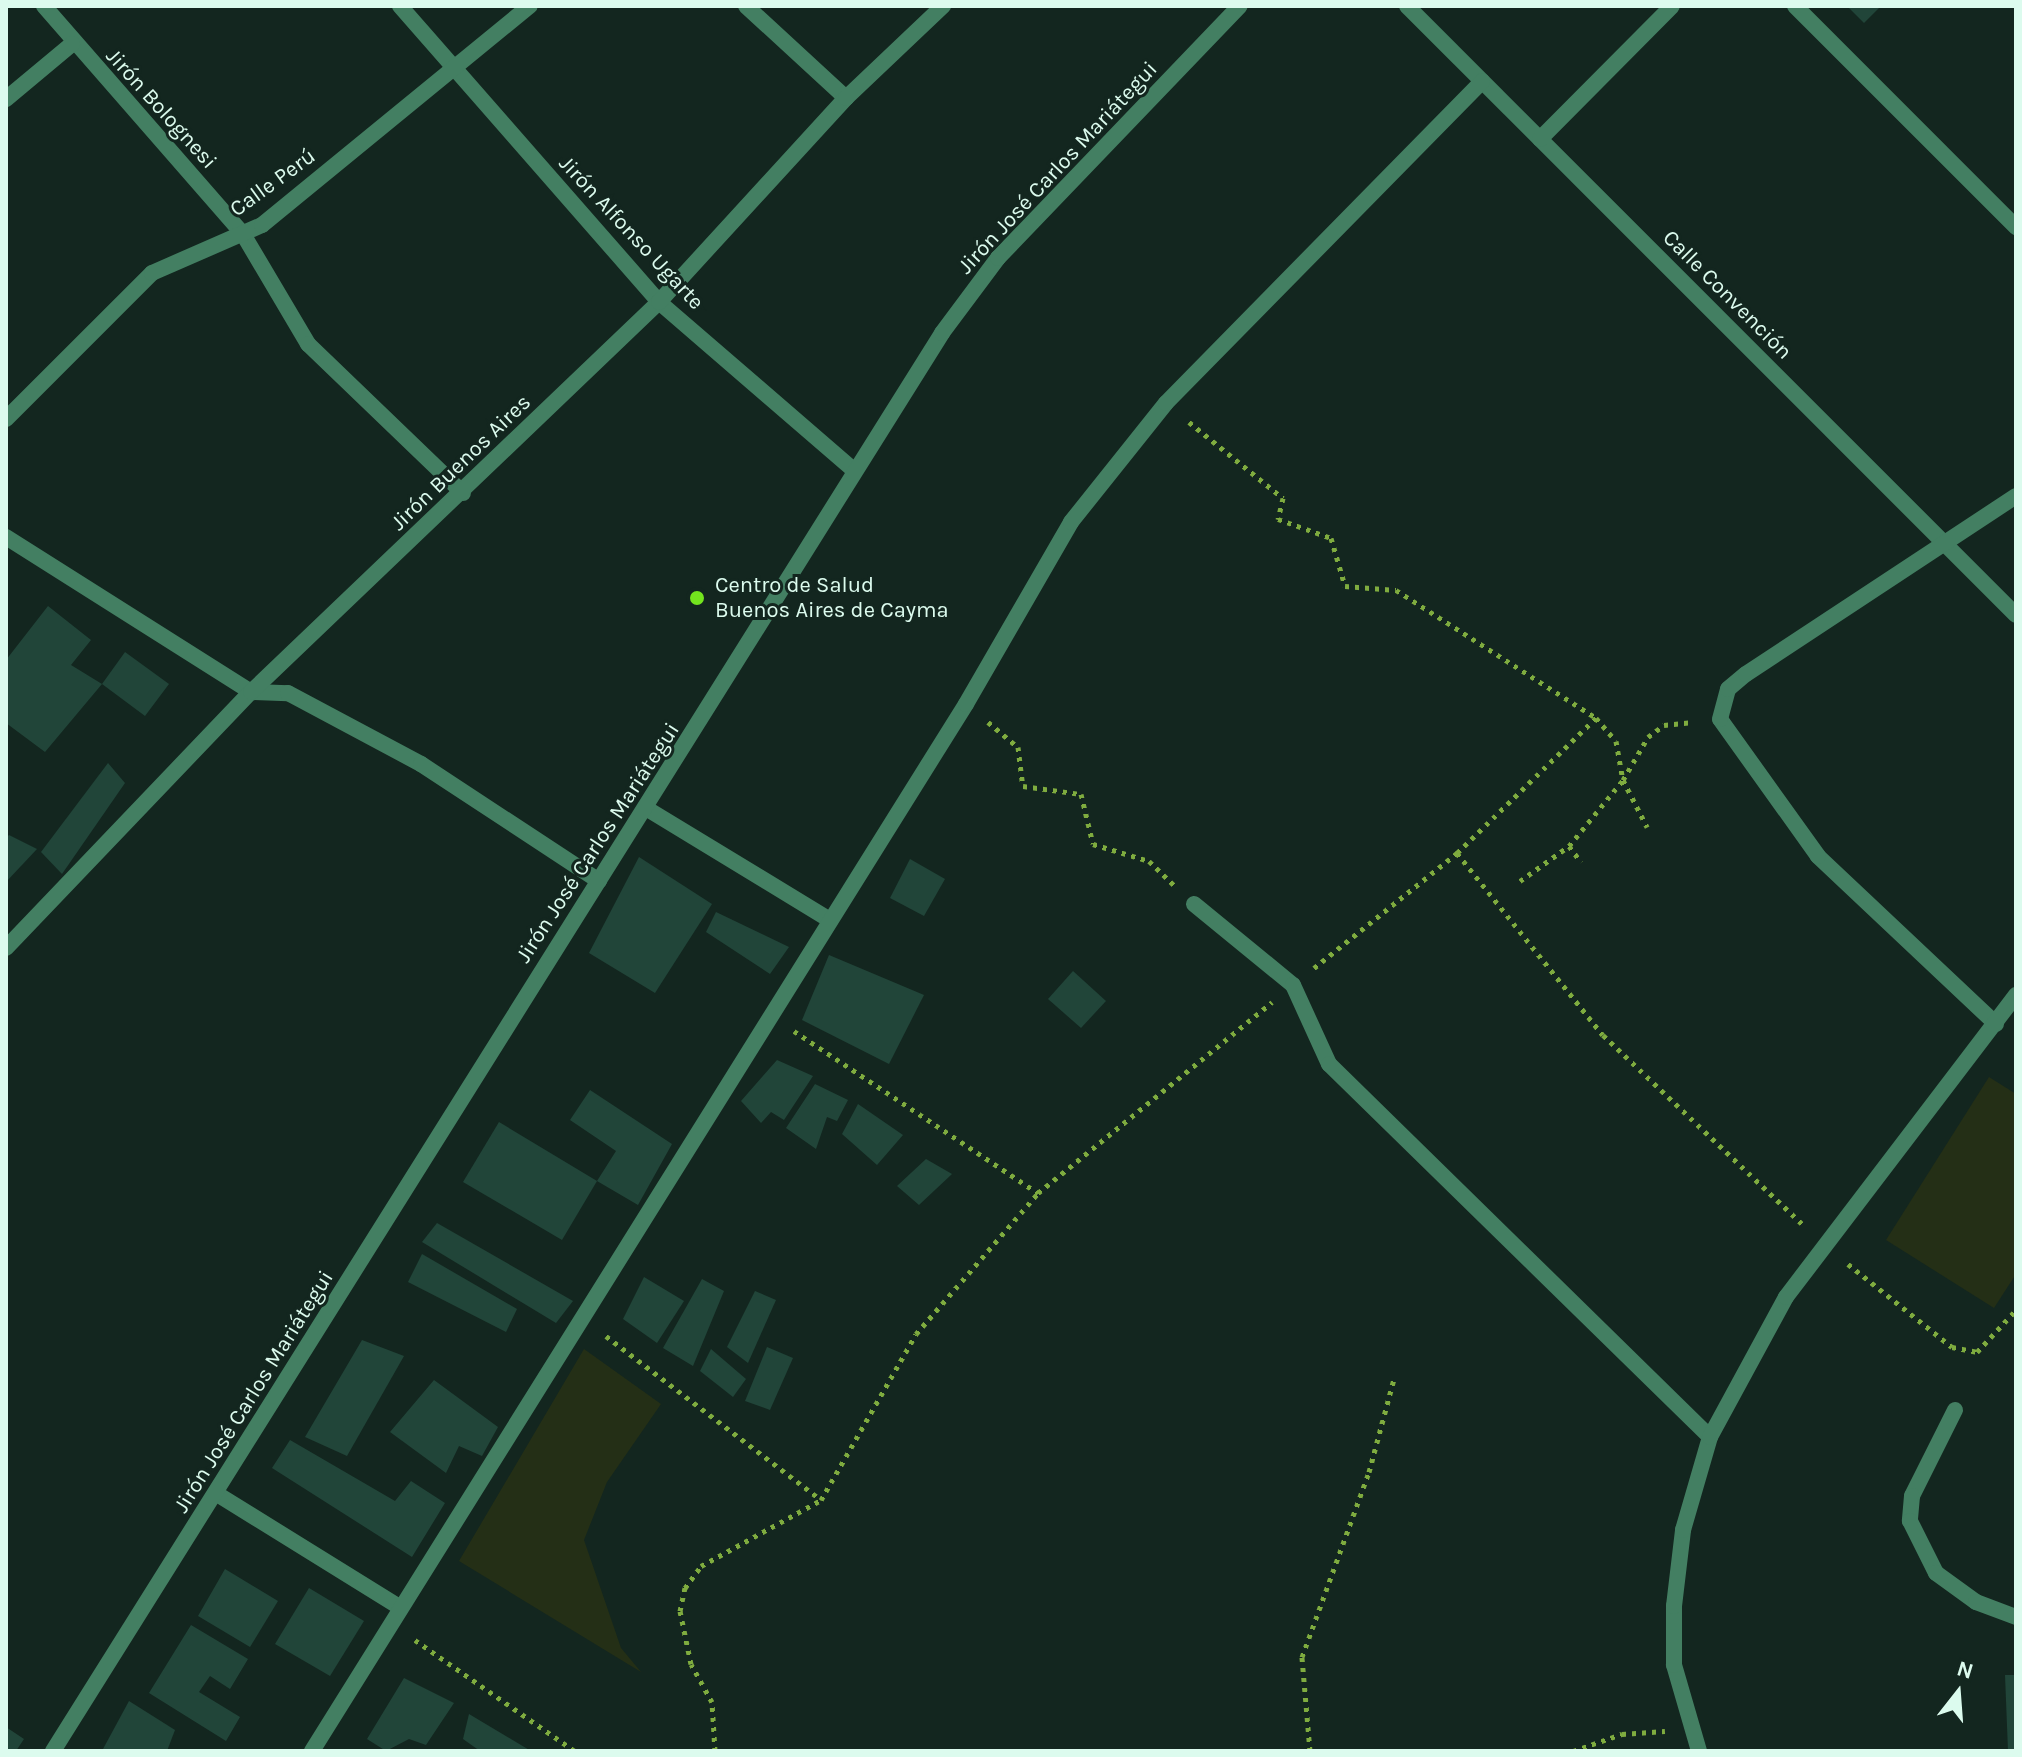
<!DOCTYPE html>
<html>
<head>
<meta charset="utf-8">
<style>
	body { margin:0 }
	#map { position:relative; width:2022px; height:1757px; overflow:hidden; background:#13261f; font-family:Karla,sans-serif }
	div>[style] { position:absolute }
	.green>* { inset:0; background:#242f16 }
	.building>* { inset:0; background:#214539 }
	.path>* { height:5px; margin-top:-2.5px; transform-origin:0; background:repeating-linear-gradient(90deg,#7fac3f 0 4px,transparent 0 10px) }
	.pedestrian>* { height:16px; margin:-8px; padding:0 8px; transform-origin:8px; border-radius:8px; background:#437f62 }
	.minor>* { height:16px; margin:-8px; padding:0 8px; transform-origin:8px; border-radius:8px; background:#437f62 }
	.tertiary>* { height:16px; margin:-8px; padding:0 8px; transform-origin:8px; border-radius:8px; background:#437f62 }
	.dots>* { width:22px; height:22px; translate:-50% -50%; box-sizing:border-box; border:4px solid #13261f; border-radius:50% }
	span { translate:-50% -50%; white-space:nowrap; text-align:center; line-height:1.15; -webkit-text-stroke:6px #13261f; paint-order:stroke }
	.street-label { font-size:22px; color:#dcfbee }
	.poi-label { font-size:22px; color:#dcfbee }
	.left { translate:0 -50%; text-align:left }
	.frame { position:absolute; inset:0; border:8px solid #dcfbee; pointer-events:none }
	.north { position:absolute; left:1918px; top:1653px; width:80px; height:80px; -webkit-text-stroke:6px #13261f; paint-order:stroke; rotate:17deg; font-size:22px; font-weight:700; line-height:32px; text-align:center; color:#dcfbee }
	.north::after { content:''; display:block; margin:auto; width:28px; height:36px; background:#dcfbee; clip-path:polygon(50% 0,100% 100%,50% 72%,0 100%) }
</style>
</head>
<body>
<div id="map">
	<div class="green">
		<i style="clip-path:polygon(1989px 1077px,2016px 1094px,2016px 1274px,1994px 1308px,1886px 1240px)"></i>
		<i style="clip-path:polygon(584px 1349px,661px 1404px,607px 1482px,584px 1540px,621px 1648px,641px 1672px,459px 1561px)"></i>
	</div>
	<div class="building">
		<i style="clip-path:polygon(1847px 6px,1881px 6px,1864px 23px)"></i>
		<i style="clip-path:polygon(48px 606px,91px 640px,71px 665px,102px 684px,45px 752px,6px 723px,6px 660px)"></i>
		<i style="clip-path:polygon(125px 652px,169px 684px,145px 716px,102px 684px)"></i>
		<i style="clip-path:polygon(108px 763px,125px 783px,62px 874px,41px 852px)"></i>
		<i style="clip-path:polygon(9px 835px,37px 849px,6px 882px,6px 838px)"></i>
		<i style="clip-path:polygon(639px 857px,712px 904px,655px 993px,589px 953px)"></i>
		<i style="clip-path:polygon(910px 859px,945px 879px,924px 916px,890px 898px)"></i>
		<i style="clip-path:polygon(716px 912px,789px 947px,770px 974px,706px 932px)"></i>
		<i style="clip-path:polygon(829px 955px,924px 995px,889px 1064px,802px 1020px)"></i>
		<i style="clip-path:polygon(1073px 971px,1106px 1001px,1081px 1028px,1048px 999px)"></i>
		<i style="clip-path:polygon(777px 1060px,813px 1076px,784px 1120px,771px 1112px,761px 1123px,741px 1101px)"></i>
		<i style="clip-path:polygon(815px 1084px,848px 1100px,837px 1121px,827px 1117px,816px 1149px,786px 1128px)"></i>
		<i style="clip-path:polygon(590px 1090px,672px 1144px,638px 1205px,597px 1181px,616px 1151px,570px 1120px)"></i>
		<i style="clip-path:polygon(858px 1104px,903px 1135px,877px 1165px,842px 1134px)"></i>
		<i style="clip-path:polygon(499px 1122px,597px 1181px,562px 1240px,463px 1182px)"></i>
		<i style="clip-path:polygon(926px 1159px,952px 1174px,919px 1205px,897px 1186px)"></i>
		<i style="clip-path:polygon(437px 1223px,573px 1301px,556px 1323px,422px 1242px)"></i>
		<i style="clip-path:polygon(422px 1254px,517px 1309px,506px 1332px,408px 1282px)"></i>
		<i style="clip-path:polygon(644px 1277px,684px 1301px,657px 1343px,623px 1319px)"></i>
		<i style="clip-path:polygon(702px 1279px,724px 1291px,693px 1366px,663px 1348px)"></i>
		<i style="clip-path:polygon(755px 1291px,776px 1300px,748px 1363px,727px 1347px)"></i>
		<i style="clip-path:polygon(362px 1340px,404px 1356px,347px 1456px,305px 1437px)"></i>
		<i style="clip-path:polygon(767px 1347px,793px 1358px,770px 1410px,745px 1401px)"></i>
		<i style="clip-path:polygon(711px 1349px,746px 1379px,733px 1397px,700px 1371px)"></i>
		<i style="clip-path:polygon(434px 1380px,498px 1427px,482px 1456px,459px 1446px,446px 1473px,390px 1432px)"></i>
		<i style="clip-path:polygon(290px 1440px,395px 1501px,411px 1481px,445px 1503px,412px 1557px,272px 1468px)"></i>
		<i style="clip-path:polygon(225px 1569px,278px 1601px,250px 1647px,198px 1616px)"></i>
		<i style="clip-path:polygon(309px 1588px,364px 1621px,330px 1676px,275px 1644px)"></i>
		<i style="clip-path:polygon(191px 1625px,248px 1659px,230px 1689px,210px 1676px,199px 1692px,240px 1717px,226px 1741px,149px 1693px)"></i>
		<i style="clip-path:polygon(2005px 1675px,2016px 1675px,2016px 1751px,2008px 1751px)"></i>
		<i style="clip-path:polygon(404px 1678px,454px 1703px,426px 1745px,409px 1739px,386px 1751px,367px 1739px)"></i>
		<i style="clip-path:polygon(129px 1701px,175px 1730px,167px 1751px,103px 1749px)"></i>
		<i style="clip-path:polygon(469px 1714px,531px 1751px,480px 1751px,463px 1739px)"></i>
		<i style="clip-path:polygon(6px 1727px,24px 1739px,16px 1751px,6px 1751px)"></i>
	</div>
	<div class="path">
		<i style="left:1189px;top:422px;width:121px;rotate:39deg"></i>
		<i style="left:1283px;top:498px;width:22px;rotate:103deg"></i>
		<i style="left:1278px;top:519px;width:56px;rotate:19.7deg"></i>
		<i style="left:1331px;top:538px;width:50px;rotate:73.7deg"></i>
		<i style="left:1345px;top:586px;width:51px;rotate:4.5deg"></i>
		<i style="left:1396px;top:590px;width:237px;rotate:32.6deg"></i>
		<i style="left:988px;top:722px;width:39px;rotate:40deg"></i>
		<i style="left:1018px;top:747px;width:39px;rotate:83deg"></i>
		<i style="left:1023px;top:786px;width:59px;rotate:7.9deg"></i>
		<i style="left:1081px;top:794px;width:51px;rotate:76.5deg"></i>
		<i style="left:1093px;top:844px;width:59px;rotate:16.9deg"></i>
		<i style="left:1149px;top:861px;width:36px;rotate:44deg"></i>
		<i style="left:1569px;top:846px;width:20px;rotate:53deg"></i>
		<i style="left:1457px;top:853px;width:233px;rotate:51.3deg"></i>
		<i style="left:1603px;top:1035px;width:277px;rotate:43.5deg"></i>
		<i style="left:1520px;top:881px;width:60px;rotate:-35.5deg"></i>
		<i style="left:1569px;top:846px;width:85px;rotate:-50.7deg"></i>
		<i style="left:1623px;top:780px;width:53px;rotate:62.9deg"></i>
		<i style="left:1314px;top:968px;width:184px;rotate:-38.8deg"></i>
		<i style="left:1457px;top:853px;width:194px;rotate:-44.2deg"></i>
		<i style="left:1596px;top:718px;width:30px;rotate:49deg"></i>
		<i style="left:1616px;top:741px;width:40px;rotate:80deg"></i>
		<i style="left:1623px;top:780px;width:50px;rotate:-59.8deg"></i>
		<i style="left:1648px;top:737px;width:20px;rotate:-37deg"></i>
		<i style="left:1664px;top:725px;width:27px;rotate:-6deg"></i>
		<i style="left:794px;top:1031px;width:293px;rotate:33.6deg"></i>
		<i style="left:1848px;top:1264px;width:133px;rotate:38.6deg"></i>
		<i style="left:1952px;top:1347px;width:25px;rotate:11deg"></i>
		<i style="left:1977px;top:1352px;width:57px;rotate:-47.1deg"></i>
		<i style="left:606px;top:1336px;width:270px;rotate:37.3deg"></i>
		<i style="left:415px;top:1640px;width:195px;rotate:34.8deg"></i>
		<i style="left:715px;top:1751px;width:49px;rotate:-93.5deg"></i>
		<i style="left:712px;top:1702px;width:43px;rotate:-118.9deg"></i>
		<i style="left:691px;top:1664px;width:54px;rotate:-101.7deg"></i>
		<i style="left:680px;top:1611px;width:24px;rotate:-78deg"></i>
		<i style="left:685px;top:1588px;width:27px;rotate:-54deg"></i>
		<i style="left:701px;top:1566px;width:137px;rotate:-28.8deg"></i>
		<i style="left:821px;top:1500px;width:191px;rotate:-60.2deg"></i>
		<i style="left:916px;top:1334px;width:186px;rotate:-49.1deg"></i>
		<i style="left:1038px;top:1193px;width:302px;rotate:-39.2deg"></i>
		<i style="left:1310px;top:1751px;width:94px;rotate:-94.9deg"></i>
		<i style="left:1302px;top:1657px;width:197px;rotate:-70.1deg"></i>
		<i style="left:1369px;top:1472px;width:96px;rotate:-75deg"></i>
		<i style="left:1573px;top:1751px;width:52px;rotate:-19.1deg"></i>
		<i style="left:1622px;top:1734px;width:43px;rotate:-4deg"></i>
	</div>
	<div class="pedestrian">
		<i style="left:1194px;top:904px;width:128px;rotate:39.3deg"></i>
		<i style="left:1293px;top:985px;width:87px;rotate:65.5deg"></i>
		<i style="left:1329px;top:1064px;width:533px;rotate:44.39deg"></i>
	</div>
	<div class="minor">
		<i style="left:44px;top:6px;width:303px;rotate:48.9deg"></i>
		<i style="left:243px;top:234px;width:128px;rotate:59.4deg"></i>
		<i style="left:308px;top:344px;width:215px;rotate:43.9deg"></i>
		<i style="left:400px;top:6px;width:393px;rotate:48.8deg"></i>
		<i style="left:659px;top:302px;width:254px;rotate:40.8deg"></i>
		<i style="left:746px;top:6px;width:136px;rotate:42.6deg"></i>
		<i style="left:1407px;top:6px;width:861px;rotate:45deg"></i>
		<i style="left:1795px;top:6px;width:313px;rotate:45deg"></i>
		<i style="left:6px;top:99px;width:86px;rotate:-39.8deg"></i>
		<i style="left:1540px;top:139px;width:187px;rotate:-45.2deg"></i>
		<i style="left:6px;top:419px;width:206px;rotate:-45deg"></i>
		<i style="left:152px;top:273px;width:120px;rotate:-23.6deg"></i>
		<i style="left:262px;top:225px;width:346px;rotate:-39.3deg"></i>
		<i style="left:6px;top:537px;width:290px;rotate:32.3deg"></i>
		<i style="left:251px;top:692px;width:37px;rotate:2deg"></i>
		<i style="left:288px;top:693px;width:151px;rotate:28.1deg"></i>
		<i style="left:421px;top:764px;width:213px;rotate:33.3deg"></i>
		<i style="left:649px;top:810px;width:210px;rotate:31.3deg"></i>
		<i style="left:6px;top:948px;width:354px;rotate:-46.3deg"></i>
		<i style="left:251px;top:692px;width:564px;rotate:-43.71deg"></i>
		<i style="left:659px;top:302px;width:277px;rotate:-47.5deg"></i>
		<i style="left:846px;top:98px;width:134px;rotate:-43.5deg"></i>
		<i style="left:1996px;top:1024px;width:245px;rotate:-136.7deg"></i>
		<i style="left:1818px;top:856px;width:168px;rotate:-125.6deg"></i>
		<i style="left:1720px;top:719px;width:31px;rotate:-75deg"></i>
		<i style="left:1728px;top:689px;width:23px;rotate:-40deg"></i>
		<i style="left:1746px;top:674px;width:323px;rotate:-33.4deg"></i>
		<i style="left:1955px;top:1410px;width:96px;rotate:116.6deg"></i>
		<i style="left:1912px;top:1496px;width:25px;rotate:95deg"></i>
		<i style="left:1910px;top:1521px;width:58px;rotate:63.4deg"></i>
		<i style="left:1936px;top:1573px;width:49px;rotate:35.9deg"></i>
		<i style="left:1976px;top:1602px;width:43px;rotate:20.6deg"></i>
		<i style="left:217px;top:1494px;width:216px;rotate:31.8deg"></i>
		<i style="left:312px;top:1751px;width:1234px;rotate:-58.01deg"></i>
		<i style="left:966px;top:704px;width:210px;rotate:-60deg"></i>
		<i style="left:1071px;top:522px;width:152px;rotate:-51.4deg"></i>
		<i style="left:1166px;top:403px;width:451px;rotate:-45.5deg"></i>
		<i style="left:1699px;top:1751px;width:90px;rotate:-106.2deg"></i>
		<i style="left:1674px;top:1665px;width:59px;rotate:-90deg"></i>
		<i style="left:1674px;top:1606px;width:77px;rotate:-83.2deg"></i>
		<i style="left:1683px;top:1530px;width:97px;rotate:-73.8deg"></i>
		<i style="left:1710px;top:1437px;width:159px;rotate:-61.5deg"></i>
		<i style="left:1786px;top:1297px;width:380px;rotate:-52.7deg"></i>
	</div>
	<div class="tertiary">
		<i style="left:53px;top:1751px;width:1674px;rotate:-57.91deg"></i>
		<i style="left:942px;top:333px;width:94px;rotate:-53.3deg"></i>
		<i style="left:998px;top:258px;width:349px;rotate:-46.2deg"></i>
	</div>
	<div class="dots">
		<i style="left:697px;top:598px;background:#73e41e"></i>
	</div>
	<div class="street-label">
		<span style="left:161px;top:109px;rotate:48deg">Jirón Bolognesi</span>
		<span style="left:1058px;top:168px;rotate:-47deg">Jirón José Carlos Mariátegui</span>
		<span style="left:273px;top:183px;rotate:-36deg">Calle Perú</span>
		<span style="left:631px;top:233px;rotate:47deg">Jirón Alfonso Ugarte</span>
		<span style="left:1727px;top:295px;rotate:45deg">Calle Convención</span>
		<span style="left:461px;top:463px;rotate:-44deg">Jirón Buenos Aires</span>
		<span style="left:598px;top:843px;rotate:-57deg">Jirón José Carlos Mariátegui</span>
		<span style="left:254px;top:1392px;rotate:-58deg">Jirón José Carlos Mariátegui</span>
	</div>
	<div class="poi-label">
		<span class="left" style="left:715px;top:598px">Centro de Salud<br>Buenos Aires de Cayma</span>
	</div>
	<div class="frame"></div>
	<div class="north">N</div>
</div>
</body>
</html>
